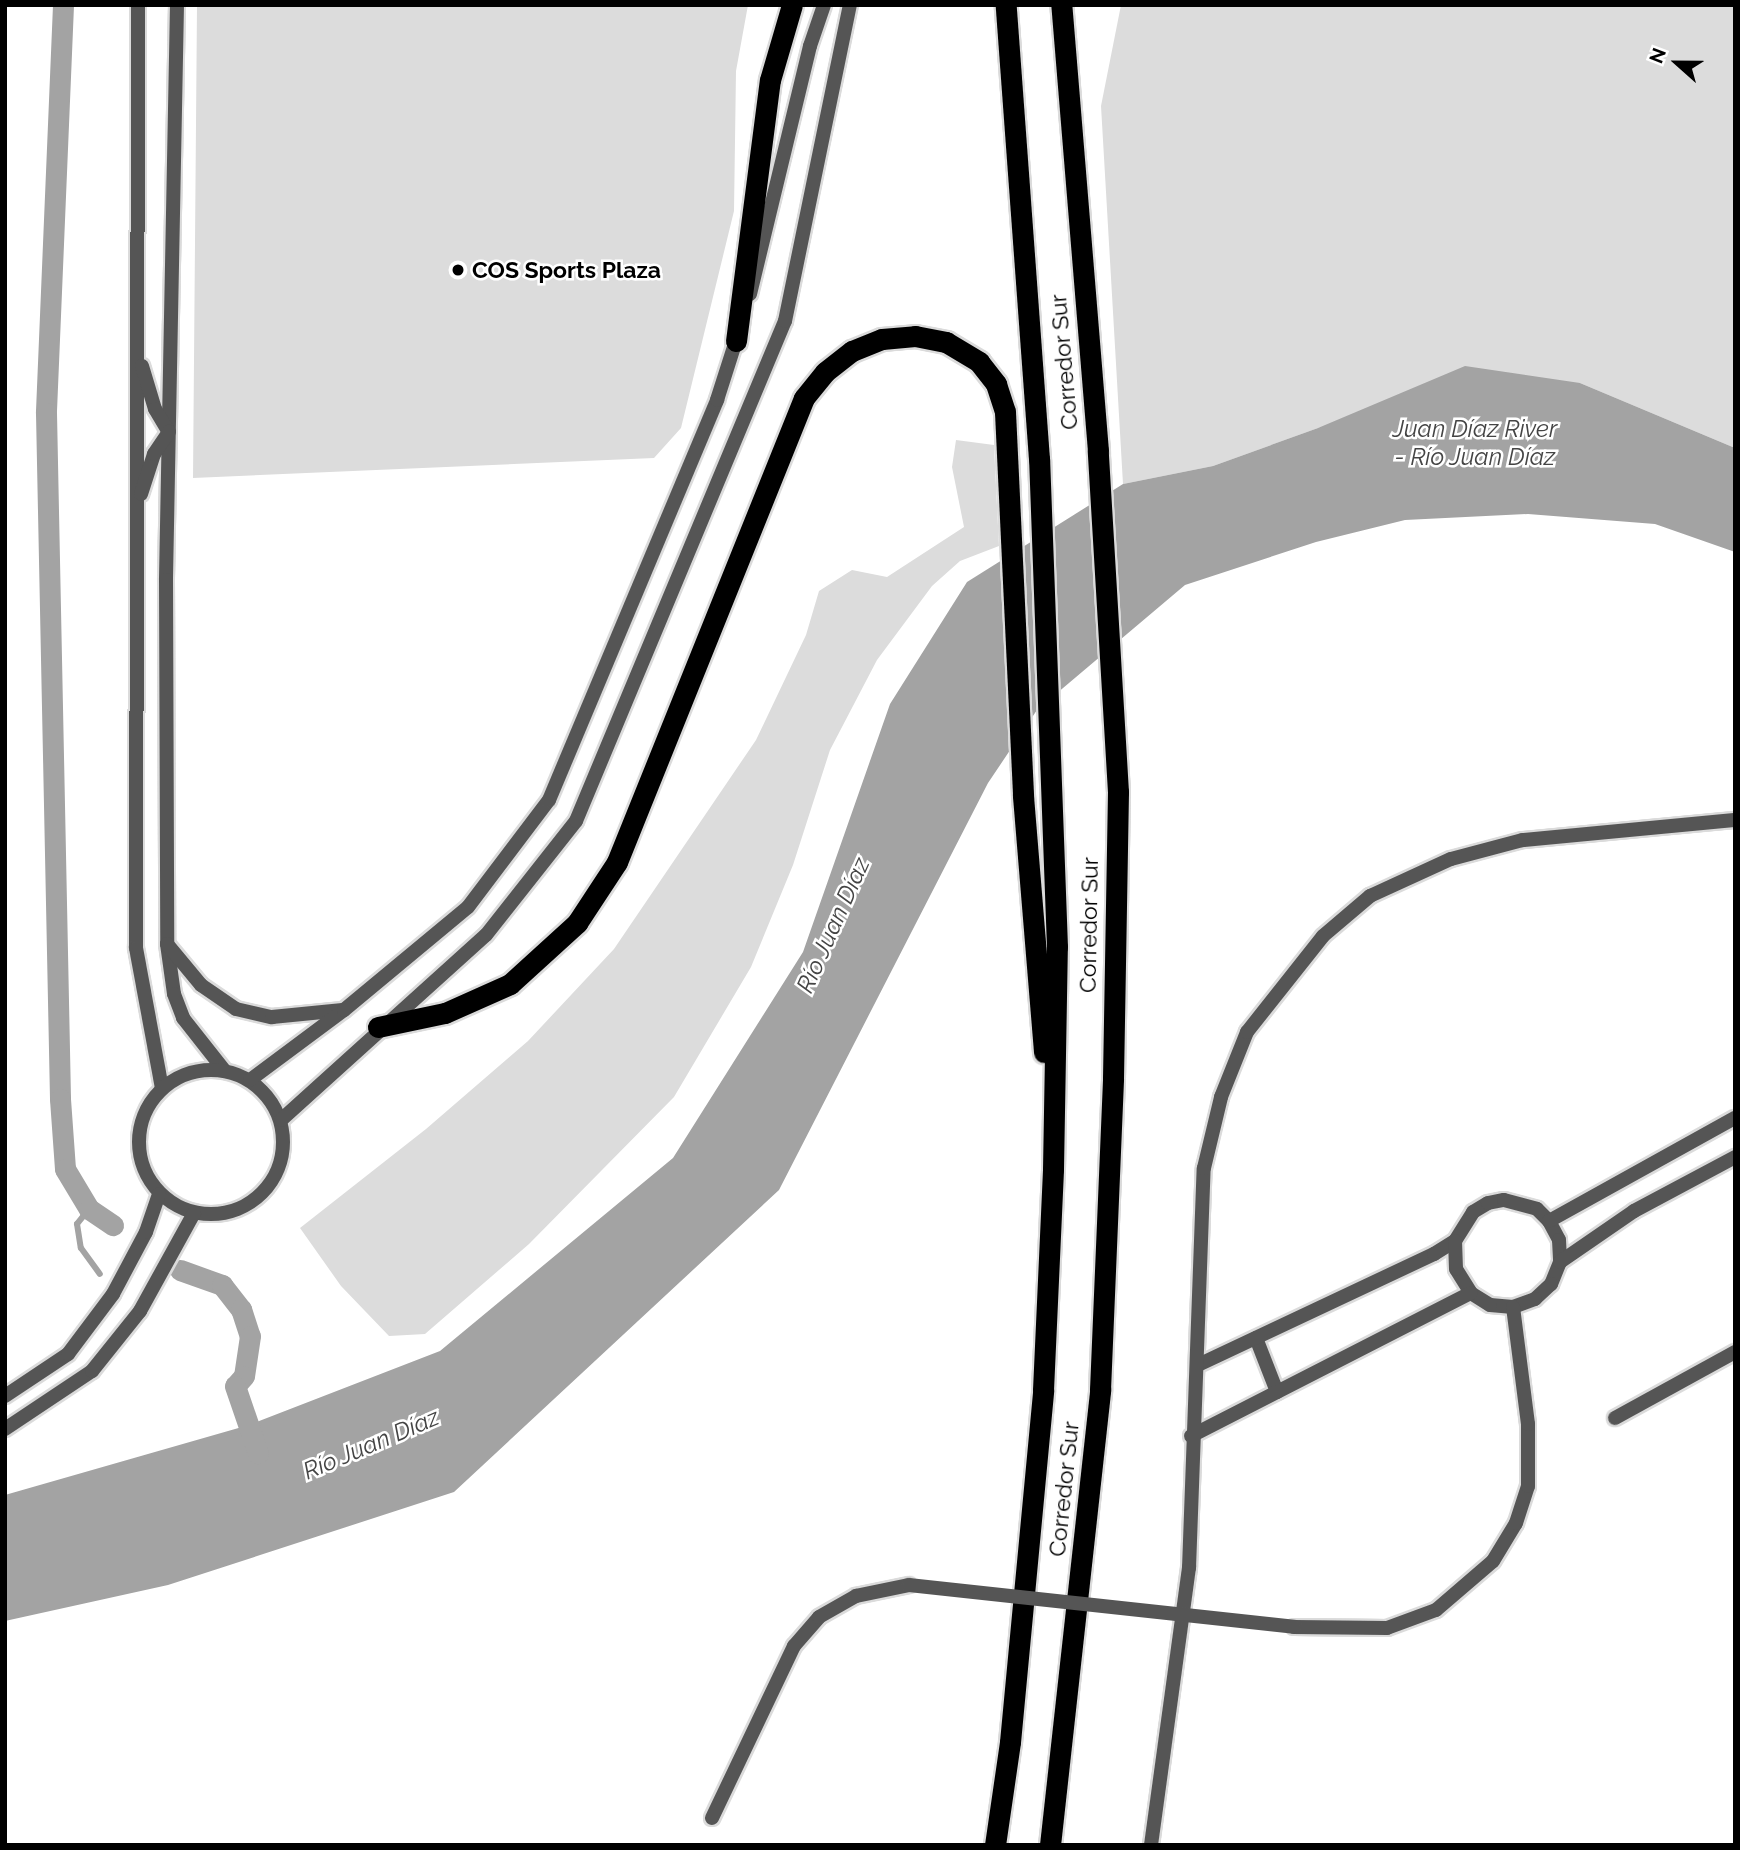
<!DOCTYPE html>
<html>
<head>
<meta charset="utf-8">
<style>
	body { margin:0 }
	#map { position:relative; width:1740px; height:1850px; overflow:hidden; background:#fff; font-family:Raleway,sans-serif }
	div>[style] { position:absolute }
	.green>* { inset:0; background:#dcdcdc }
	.water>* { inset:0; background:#a3a3a3 }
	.stream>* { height:6px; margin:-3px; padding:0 3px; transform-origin:3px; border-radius:3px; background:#a3a3a3 }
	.canal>* { height:21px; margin:-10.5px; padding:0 10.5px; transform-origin:10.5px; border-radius:10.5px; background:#a3a3a3 }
	.roads { filter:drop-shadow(2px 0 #dbdbdb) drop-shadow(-2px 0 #dbdbdb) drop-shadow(0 2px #dbdbdb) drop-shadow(0 -2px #dbdbdb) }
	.minor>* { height:14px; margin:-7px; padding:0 7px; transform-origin:7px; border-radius:7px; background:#555 }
	.minor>.ring { margin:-7px; padding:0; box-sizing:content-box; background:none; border:14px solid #555; border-radius:50% }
	.tertiary>* { height:14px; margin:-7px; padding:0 7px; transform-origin:7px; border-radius:7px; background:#555 }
	.motorway>* { height:21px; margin:-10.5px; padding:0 10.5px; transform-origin:10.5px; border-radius:10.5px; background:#000 }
	.minor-bridge>* { height:14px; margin:-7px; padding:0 7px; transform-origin:7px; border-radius:7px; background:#555 }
	.dots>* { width:19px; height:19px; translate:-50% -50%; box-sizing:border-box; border:4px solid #fff; border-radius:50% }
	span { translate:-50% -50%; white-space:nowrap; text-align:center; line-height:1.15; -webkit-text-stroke:5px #fff; paint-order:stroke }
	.poi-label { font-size:23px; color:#000; font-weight:700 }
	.left { translate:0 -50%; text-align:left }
	.street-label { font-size:23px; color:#000 }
	.water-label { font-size:24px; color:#444; font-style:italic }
	.frame { position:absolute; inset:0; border:7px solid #000; pointer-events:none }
	.north { position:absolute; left:1642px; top:28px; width:70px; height:70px; -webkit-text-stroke:5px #fff; paint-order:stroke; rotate:291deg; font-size:19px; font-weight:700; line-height:28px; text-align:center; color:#000 }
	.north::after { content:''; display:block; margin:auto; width:24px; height:32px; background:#000; clip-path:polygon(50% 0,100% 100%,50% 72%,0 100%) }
</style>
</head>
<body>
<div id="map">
	<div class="green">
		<i style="clip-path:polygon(197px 5px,748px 5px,736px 71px,734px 211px,681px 428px,654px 458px,193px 478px)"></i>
		<i style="clip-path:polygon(1121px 5px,1735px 5px,1735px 448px,1580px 383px,1318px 428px,1213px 466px,1123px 484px,1101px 106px)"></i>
		<i style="clip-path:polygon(956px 440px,994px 445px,999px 546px,960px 561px,932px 586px,877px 660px,830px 750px,793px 865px,751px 967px,674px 1097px,529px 1244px,425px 1334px,389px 1336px,341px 1286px,300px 1228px,426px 1129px,528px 1041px,614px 949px,756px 740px,806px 635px,819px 591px,852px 570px,887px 577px,964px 527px,952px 467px)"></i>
	</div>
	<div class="water">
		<i style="clip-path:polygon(1465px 366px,1580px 383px,1735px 448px,1735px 552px,1655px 524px,1528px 514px,1405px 520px,1316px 542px,1185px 585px,1037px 710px,988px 783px,779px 1190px,454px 1492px,168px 1585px,5px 1621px,5px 1495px,249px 1425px,440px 1351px,673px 1158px,803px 952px,890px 704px,967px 582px,1123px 484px,1213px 466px,1318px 428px)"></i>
	</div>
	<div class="stream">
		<i style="left:89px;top:1209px;width:19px;rotate:129deg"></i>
		<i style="left:77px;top:1224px;width:24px;rotate:81deg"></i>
		<i style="left:81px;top:1248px;width:32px;rotate:54deg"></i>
	</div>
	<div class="canal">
		<i style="left:63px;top:5px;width:408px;rotate:92.4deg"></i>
		<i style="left:46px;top:413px;width:686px;rotate:88.83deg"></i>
		<i style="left:60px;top:1099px;width:70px;rotate:85.9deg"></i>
		<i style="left:65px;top:1169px;width:47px;rotate:59deg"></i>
		<i style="left:89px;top:1209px;width:29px;rotate:34deg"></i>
		<i style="left:180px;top:1270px;width:45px;rotate:19.7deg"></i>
		<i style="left:222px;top:1285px;width:31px;rotate:52deg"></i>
		<i style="left:241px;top:1309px;width:28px;rotate:72deg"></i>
		<i style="left:250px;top:1336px;width:40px;rotate:98.5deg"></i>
		<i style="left:244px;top:1376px;width:13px;rotate:132deg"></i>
		<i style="left:235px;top:1386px;width:71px;rotate:71.1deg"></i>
	</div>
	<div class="roads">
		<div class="minor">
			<i style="left:138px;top:5px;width:943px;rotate:90.12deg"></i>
			<i style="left:136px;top:948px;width:142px;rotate:79.5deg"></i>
			<i style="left:177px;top:5px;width:575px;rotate:91.1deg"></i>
			<i style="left:166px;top:580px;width:364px;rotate:89.8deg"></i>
			<i style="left:167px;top:944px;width:50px;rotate:82deg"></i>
			<i style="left:174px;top:994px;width:26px;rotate:69deg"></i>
			<i style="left:183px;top:1018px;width:66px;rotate:51.7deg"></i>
			<i style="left:750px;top:294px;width:255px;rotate:-76.4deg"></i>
			<i style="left:810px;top:46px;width:43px;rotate:-71.1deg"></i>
			<i style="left:142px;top:366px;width:45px;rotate:73.2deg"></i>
			<i style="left:155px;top:409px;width:26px;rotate:59deg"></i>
			<i style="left:141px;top:494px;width:42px;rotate:-72deg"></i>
			<i style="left:154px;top:454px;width:27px;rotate:-56deg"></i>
			<i style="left:167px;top:944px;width:53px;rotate:50.3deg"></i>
			<i style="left:201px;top:985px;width:42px;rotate:34.4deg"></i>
			<i style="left:236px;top:1009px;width:37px;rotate:13deg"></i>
			<i style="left:272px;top:1017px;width:71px;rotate:-5.6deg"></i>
			<i class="ring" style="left:139px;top:1070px;width:130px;height:130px"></i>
			<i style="left:250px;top:1080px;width:117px;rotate:-36.7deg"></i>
			<i style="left:344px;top:1010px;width:161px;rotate:-39.7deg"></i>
			<i style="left:468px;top:907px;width:134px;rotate:-52.9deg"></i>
			<i style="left:549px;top:800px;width:434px;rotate:-67.2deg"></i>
			<i style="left:717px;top:400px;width:69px;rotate:-72.3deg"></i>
			<i style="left:281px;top:1120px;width:276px;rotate:-42.1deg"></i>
			<i style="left:486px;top:935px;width:145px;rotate:-51.7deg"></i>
			<i style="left:576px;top:821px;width:542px;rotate:-67.32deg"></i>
			<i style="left:785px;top:321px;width:323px;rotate:-78.4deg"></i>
			<i style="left:1256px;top:1338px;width:58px;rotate:68.7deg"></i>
			<i style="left:1198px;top:1365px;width:261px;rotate:-25.2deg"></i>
			<i style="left:1434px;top:1254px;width:25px;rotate:-32deg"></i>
			<i style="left:1455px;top:1241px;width:34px;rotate:-58deg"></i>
			<i style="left:1473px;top:1212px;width:17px;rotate:-31deg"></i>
			<i style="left:1488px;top:1203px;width:16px;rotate:-11deg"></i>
			<i style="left:1504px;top:1200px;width:34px;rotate:15deg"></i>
			<i style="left:1537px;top:1209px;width:17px;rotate:45deg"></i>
			<i style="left:1549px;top:1221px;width:21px;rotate:62deg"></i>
			<i style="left:1559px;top:1240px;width:22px;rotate:87deg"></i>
			<i style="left:1560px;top:1262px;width:24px;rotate:112deg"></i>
			<i style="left:1551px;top:1284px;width:22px;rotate:137deg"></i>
			<i style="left:1535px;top:1299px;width:23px;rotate:160deg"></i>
			<i style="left:1513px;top:1307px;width:23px;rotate:-175deg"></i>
			<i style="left:1490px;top:1305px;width:22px;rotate:-148deg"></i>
			<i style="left:1471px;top:1293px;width:28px;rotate:-122deg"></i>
			<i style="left:1456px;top:1269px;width:28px;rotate:-92deg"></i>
			<i style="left:5px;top:1396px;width:76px;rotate:-33.7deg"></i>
			<i style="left:68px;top:1354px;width:75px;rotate:-53.1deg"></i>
			<i style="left:113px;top:1294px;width:70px;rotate:-62deg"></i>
			<i style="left:146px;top:1232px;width:40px;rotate:-71.1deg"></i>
			<i style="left:1615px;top:1418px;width:137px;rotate:-28.8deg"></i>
			<i style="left:5px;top:1429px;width:105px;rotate:-33.7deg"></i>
			<i style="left:92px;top:1371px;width:77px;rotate:-51.3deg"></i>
			<i style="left:140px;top:1311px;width:112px;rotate:-61.1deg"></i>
			<i style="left:1191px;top:1436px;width:314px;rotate:-27.1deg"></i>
			<i style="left:1294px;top:1627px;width:93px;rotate:0.6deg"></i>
			<i style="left:1387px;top:1628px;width:52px;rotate:-20.2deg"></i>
			<i style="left:1436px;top:1610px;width:75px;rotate:-40.7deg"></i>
			<i style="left:1493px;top:1561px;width:44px;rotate:-58.8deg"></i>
			<i style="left:1516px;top:1523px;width:39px;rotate:-72deg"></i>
			<i style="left:1528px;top:1486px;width:62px;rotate:-90deg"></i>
			<i style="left:1528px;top:1424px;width:118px;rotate:-97.3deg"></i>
			<i style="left:712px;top:1818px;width:191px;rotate:-64.5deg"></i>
			<i style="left:794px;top:1646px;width:38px;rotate:-49deg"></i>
			<i style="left:819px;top:1617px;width:43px;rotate:-29.6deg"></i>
			<i style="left:856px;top:1596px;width:54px;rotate:-11.7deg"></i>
			<i style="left:1151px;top:1845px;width:280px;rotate:-82.2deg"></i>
			<i style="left:1189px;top:1568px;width:400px;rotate:-87.9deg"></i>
			<i style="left:1204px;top:1168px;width:73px;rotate:-76.5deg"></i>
			<i style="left:1221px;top:1097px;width:70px;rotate:-68.2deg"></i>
			<i style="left:1247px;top:1032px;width:122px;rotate:-51.6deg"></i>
			<i style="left:1323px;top:936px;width:62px;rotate:-40.4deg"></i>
			<i style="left:1370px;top:896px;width:89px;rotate:-24.6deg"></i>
			<i style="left:1451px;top:859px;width:74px;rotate:-14.8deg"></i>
			<i style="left:1523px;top:840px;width:213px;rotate:-5.4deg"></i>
		</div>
		<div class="tertiary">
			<i style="left:1549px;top:1221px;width:213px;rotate:-29deg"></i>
			<i style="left:1560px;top:1262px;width:90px;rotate:-34.6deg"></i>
			<i style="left:1634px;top:1211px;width:115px;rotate:-28.1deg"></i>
		</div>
		<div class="motorway">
			<i style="left:736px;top:341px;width:263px;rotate:-82.6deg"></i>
			<i style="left:770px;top:80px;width:78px;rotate:-73.7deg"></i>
			<i style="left:378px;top:1027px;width:68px;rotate:-11.8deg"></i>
			<i style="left:445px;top:1013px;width:71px;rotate:-24deg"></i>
			<i style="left:510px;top:984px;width:91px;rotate:-42.3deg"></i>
			<i style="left:577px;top:923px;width:73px;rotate:-56.7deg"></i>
			<i style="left:617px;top:862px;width:500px;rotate:-68.05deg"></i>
			<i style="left:804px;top:398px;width:33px;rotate:-51deg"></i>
			<i style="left:825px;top:372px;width:34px;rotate:-38deg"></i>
			<i style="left:852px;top:351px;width:32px;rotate:-22deg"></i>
			<i style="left:882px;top:339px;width:33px;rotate:-5deg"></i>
			<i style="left:915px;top:336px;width:32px;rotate:11deg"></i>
			<i style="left:946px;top:342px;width:39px;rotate:31deg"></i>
			<i style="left:979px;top:362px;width:28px;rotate:52deg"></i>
			<i style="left:996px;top:384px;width:29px;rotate:72deg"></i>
			<i style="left:1005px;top:412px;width:384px;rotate:87.3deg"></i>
			<i style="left:1023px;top:796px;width:257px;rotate:85.3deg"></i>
			<i style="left:995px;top:1845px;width:104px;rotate:-81.7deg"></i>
			<i style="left:1010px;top:1742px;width:354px;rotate:-84.6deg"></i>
			<i style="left:1043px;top:1390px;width:221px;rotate:-87.4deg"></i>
			<i style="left:1053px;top:1169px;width:222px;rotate:-89deg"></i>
			<i style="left:1057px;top:947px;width:488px;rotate:-92.1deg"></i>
			<i style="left:1039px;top:459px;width:455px;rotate:-94.2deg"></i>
			<i style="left:1050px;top:1845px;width:458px;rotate:-83.7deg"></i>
			<i style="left:1100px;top:1390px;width:312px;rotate:-87.6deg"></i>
			<i style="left:1113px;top:1078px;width:286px;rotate:-89deg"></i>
			<i style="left:1118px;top:792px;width:342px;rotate:-93.4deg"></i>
			<i style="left:1098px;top:451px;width:448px;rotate:-94.7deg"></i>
		</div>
	</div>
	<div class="minor-bridge">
		<i style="left:909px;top:1585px;width:387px;rotate:6.2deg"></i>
	</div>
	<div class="dots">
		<i style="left:458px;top:270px;background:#000"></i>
	</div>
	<div class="poi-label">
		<span class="left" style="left:472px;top:270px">COS Sports Plaza</span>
	</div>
	<div class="street-label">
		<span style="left:1064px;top:362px;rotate:-95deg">Corredor Sur</span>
		<span style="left:1089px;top:925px;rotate:-89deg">Corredor Sur</span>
		<span style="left:1064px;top:1489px;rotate:-84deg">Corredor Sur</span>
	</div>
	<div class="water-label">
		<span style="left:1475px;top:443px">Juan Díaz River<br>- Río Juan Díaz</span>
		<span style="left:833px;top:925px;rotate:-66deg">Río Juan Díaz</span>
		<span style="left:371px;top:1444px;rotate:-23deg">Río Juan Díaz</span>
	</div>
	<div class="frame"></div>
	<div class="north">N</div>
</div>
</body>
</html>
